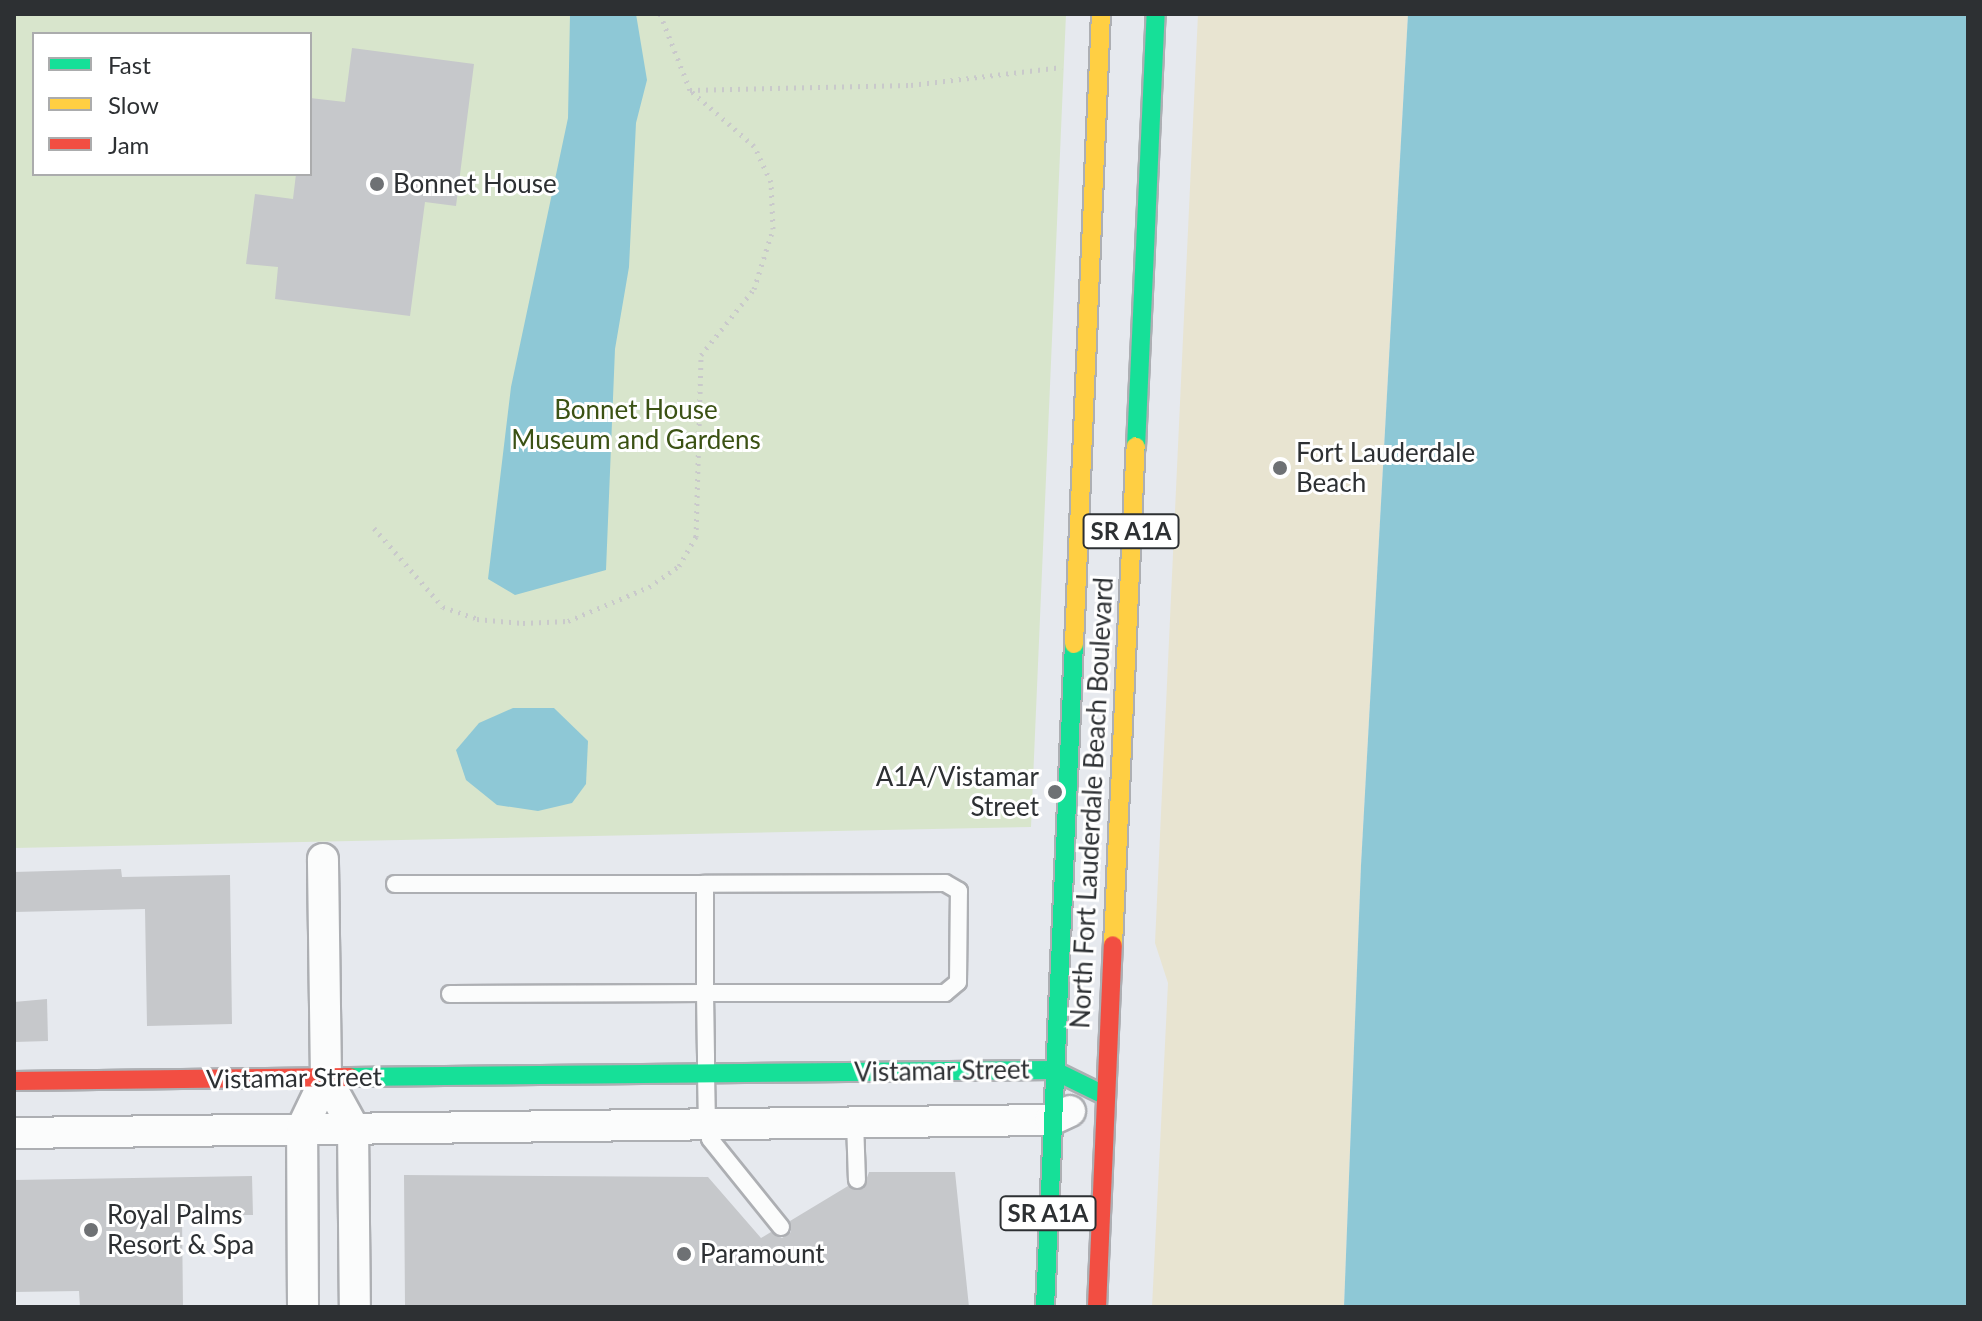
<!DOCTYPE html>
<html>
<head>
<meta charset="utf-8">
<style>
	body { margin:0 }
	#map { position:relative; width:1982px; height:1321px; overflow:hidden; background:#e6e9ee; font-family:Lato,sans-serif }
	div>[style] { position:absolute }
	.green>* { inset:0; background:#d8e5cc }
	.sand>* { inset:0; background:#e8e4d1 }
	.water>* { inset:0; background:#8ec8d6 }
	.building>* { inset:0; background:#c6c8cb }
	.path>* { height:5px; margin-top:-2.5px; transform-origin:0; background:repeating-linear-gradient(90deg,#c9c9cb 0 2px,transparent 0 8px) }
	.roads { filter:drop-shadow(2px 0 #adafb3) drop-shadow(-2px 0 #adafb3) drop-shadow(0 2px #adafb3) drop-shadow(0 -2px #adafb3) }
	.lane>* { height:16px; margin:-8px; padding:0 8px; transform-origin:8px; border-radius:8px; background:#fbfcfc }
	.street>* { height:30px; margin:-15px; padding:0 15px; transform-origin:15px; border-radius:15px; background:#fbfcfc }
	.fast>* { height:18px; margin:-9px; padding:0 9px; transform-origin:9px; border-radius:9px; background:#16e098 }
	.slow>* { height:18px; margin:-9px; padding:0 9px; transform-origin:9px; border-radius:9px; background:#ffcf43 }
	.jam>* { height:18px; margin:-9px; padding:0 9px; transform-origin:9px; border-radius:9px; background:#f24e42 }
	.dots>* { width:22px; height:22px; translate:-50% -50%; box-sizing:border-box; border:4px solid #fff; border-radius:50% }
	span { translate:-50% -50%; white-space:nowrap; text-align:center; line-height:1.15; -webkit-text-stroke:6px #fff; paint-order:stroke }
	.shield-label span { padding:2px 6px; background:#fff; border:2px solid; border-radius:6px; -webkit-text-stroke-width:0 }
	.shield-label { font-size:24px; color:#2d3033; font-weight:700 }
	.poi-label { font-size:26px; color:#2d3033 }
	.left { translate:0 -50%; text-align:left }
	.right { translate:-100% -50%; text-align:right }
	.park-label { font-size:26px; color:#3b5214 }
	.street-label { font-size:26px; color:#2d3033 }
	.frame { position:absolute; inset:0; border:16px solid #2d3033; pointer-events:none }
	.legend { position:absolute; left:32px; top:32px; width:280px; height:144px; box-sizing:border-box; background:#fff; border:2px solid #abacad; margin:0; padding:10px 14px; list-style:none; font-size:24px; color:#2d3033 }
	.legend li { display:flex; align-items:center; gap:16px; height:40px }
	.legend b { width:40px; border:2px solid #abacad }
</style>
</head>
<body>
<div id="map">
	<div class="green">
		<i style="clip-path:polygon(evenodd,14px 14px,1066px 14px,1031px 827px,14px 848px,14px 14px,34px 34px,310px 34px,310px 174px,34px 174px,34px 34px)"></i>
	</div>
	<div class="sand">
		<i style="clip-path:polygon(1198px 14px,1408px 14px,1361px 865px,1344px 1307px,1152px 1307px,1168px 983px,1155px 943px)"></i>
	</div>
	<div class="water">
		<i style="clip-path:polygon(570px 14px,636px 14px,647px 80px,636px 123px,629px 267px,615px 349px,606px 570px,515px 595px,488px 579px,511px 387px,568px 118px)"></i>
		<i style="clip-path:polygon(1408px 14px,1968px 14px,1968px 1307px,1344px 1307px,1361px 865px)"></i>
		<i style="clip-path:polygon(513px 708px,554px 708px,588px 741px,586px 784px,572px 803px,538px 811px,497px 805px,466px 780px,456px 750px,479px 723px)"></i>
	</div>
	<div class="building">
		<i style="clip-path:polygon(352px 48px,474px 64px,456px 206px,425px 202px,410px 316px,275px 299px,278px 267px,246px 264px,255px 194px,293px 199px,296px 174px,310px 174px,310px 98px,345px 102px)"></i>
		<i style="clip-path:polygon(121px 869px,122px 877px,230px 875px,232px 1024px,147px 1026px,145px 909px,14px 912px,14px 872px)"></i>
		<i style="clip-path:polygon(47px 999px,48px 1041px,14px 1042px,14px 1002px)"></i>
		<i style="clip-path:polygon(869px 1172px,955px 1172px,969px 1307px,405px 1307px,404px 1175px,708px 1177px,761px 1238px,771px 1232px,782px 1238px,791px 1232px,790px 1221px,848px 1186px,863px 1189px)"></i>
		<i style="clip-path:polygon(252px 1176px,253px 1215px,182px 1215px,183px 1307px,80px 1307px,79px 1291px,14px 1292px,14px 1180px)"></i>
	</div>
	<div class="path">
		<i style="left:690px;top:90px;width:221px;rotate:-1.3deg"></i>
		<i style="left:911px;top:85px;width:152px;rotate:-6.8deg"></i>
		<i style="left:374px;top:528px;width:105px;rotate:48.9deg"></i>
		<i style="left:443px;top:607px;width:36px;rotate:19deg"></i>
		<i style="left:477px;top:619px;width:46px;rotate:5deg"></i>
		<i style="left:523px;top:623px;width:45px;rotate:-2.5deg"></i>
		<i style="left:568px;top:621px;width:88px;rotate:-22.8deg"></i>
		<i style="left:649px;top:587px;width:37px;rotate:-35deg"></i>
		<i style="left:679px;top:566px;width:34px;rotate:-60deg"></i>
		<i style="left:696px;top:537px;width:182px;rotate:-88.4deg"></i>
		<i style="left:701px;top:355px;width:85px;rotate:-51.2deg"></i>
		<i style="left:754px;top:289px;width:63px;rotate:-72.4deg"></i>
		<i style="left:773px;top:229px;width:47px;rotate:-92.4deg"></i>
		<i style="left:771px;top:182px;width:40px;rotate:-115deg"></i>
		<i style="left:754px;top:146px;width:85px;rotate:-138.8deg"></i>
		<i style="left:690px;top:90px;width:82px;rotate:-111.5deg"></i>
	</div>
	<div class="roads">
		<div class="lane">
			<i style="left:395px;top:884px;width:310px"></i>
			<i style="left:450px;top:994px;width:255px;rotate:-0.2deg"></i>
			<i style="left:705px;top:993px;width:240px"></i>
			<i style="left:945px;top:993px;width:17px;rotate:-40deg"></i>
			<i style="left:958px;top:982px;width:91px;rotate:-89.4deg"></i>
			<i style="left:959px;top:891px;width:16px;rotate:-150deg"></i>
			<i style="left:945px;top:883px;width:240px;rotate:179.8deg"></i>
			<i style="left:705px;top:884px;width:109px;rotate:90deg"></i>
			<i style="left:705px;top:993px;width:64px;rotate:89.1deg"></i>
			<i style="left:706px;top:1057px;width:16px;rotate:90deg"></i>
			<i style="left:706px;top:1073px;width:50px;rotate:88.9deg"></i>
			<i style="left:707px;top:1123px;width:16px;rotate:79deg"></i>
			<i style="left:710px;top:1139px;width:113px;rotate:51.1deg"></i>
			<i style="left:855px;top:1121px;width:59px;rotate:88.1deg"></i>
		</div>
		<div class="street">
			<i style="left:326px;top:1078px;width:56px;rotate:61.1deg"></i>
			<i style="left:353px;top:1127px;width:180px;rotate:89.4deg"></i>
			<i style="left:14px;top:1133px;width:1037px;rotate:-0.72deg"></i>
			<i style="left:1051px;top:1120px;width:21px;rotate:-25deg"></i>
			<i style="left:303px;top:1307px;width:179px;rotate:-90.3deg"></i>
			<i style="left:302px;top:1128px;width:55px;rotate:-64.4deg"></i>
			<i style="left:326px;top:1078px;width:219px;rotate:-90.8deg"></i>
		</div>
		<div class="fast">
			<i style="left:1136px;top:447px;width:433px;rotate:-87.4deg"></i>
			<i style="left:350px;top:1077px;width:703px;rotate:-0.57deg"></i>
			<i style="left:1053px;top:1070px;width:57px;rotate:26.1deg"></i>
			<i style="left:1045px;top:1307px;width:664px;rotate:-87.5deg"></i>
		</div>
		<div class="slow">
			<i style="left:1074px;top:644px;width:631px;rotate:-87.55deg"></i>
			<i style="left:1113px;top:945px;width:499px;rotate:-87.4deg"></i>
		</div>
		<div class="jam">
			<i style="left:14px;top:1081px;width:336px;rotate:-0.7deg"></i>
			<i style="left:1097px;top:1307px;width:362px;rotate:-87.5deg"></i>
		</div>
	</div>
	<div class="dots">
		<i style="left:377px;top:184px;background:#6e7174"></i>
		<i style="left:1280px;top:468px;background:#6e7174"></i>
		<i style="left:1055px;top:792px;background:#6e7174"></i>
		<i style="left:91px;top:1230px;background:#6e7174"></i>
		<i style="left:684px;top:1254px;background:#6e7174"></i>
	</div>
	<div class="shield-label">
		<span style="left:1131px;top:531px">SR A1A</span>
		<span style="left:1048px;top:1213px">SR A1A</span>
	</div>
	<div class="poi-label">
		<span class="left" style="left:393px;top:184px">Bonnet House</span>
		<span class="left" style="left:1296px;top:468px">Fort Lauderdale<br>Beach</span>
		<span class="right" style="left:1039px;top:792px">A1A/Vistamar<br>Street</span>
		<span class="left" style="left:107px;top:1230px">Royal Palms<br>Resort &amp; Spa</span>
		<span class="left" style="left:700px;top:1254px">Paramount</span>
	</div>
	<div class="park-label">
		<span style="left:636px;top:425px">Bonnet House<br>Museum and Gardens</span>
	</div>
	<div class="street-label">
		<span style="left:1092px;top:803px;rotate:-87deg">North Fort Lauderdale Beach Boulevard</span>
		<span style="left:942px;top:1071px;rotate:-1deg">Vistamar Street</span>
		<span style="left:294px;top:1078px;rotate:-1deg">Vistamar Street</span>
	</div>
	<div class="frame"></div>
	<ul class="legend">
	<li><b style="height:10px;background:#16e098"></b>Fast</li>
	<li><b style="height:10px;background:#ffcf43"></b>Slow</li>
	<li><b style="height:10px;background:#f24e42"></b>Jam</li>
	</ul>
</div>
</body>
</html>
